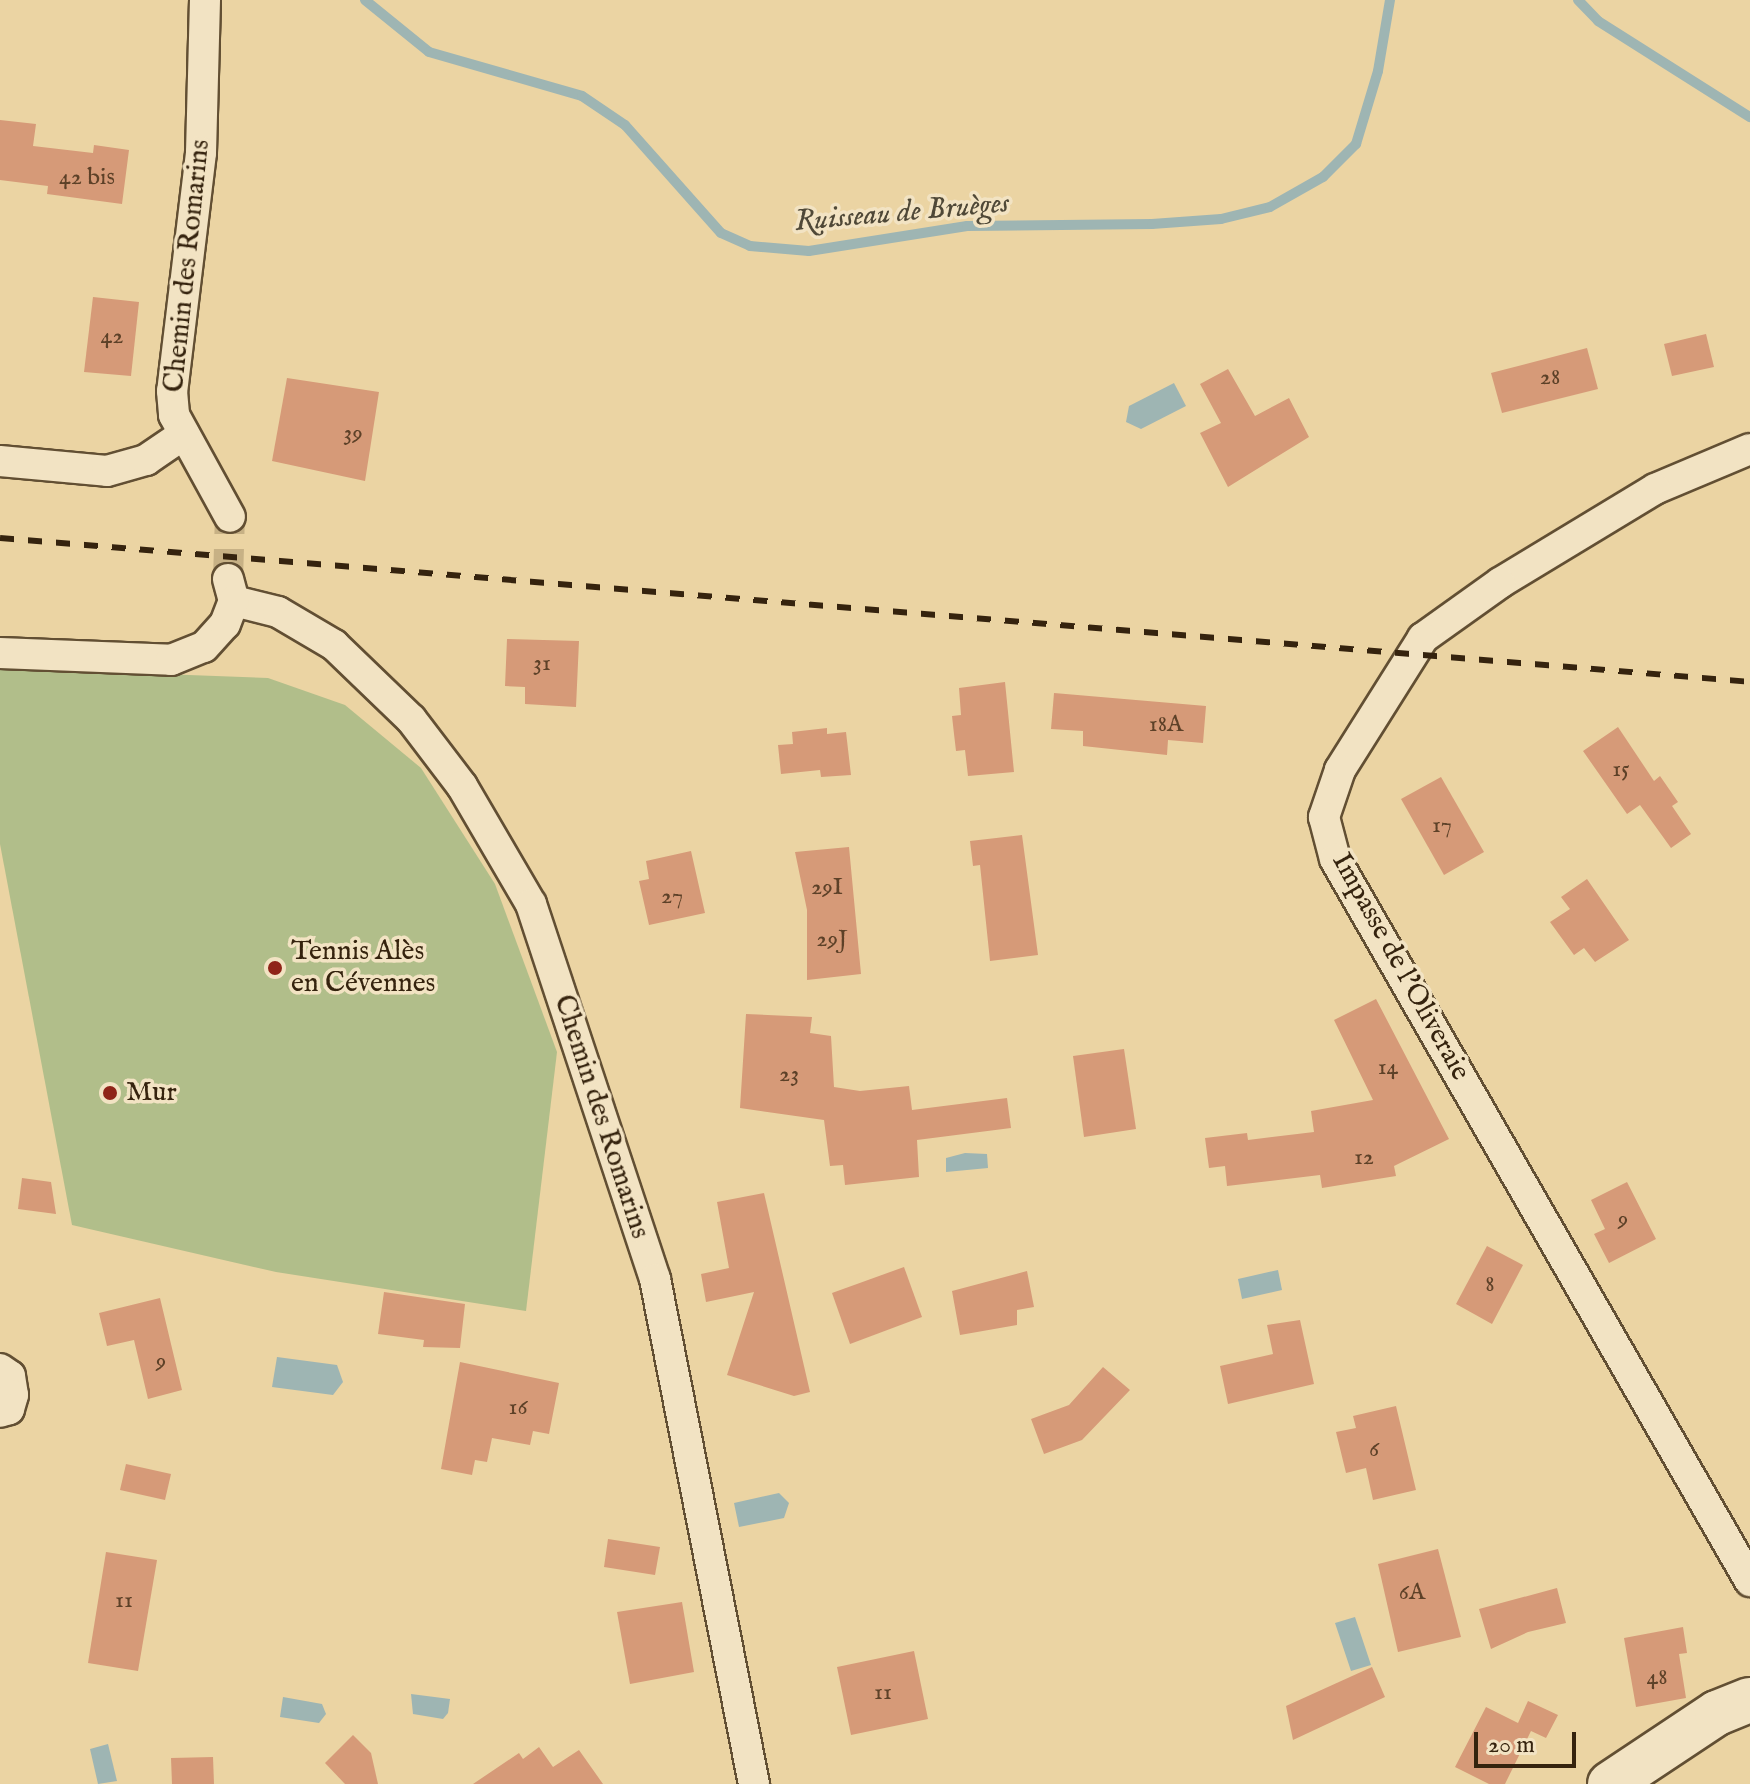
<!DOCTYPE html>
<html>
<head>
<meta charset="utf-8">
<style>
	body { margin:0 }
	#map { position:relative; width:1750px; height:1784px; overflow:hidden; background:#ebd4a3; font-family:"IM FELL English",serif }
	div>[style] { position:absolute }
	.green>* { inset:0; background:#b1be8a }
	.water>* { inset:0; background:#9eb5b3 }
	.stream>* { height:10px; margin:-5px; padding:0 5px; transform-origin:5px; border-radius:5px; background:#9eb5b3 }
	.building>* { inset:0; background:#d69a78 }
	.street-tunnel>* { height:30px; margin-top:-15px; transform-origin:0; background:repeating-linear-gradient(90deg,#c7b185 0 30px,transparent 0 45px) }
	.roads { filter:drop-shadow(2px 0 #624f33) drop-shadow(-2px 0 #624f33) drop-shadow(0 2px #624f33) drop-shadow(0 -2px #624f33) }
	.street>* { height:30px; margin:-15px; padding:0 15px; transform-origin:15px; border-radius:15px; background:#f2e3c3 }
	.secondary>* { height:44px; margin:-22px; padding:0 22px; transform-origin:22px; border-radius:22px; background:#f2e3c3 }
	.rail>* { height:6px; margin-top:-3px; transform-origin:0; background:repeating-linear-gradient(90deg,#35230e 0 14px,transparent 0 28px) }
	.dots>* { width:22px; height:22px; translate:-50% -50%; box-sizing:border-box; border:4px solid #f2e3c3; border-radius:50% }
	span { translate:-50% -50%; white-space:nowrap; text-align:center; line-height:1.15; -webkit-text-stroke:7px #f2e3c3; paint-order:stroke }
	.number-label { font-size:24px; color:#5d4128 }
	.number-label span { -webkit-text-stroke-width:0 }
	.street-label { font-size:28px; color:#35230e }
	.poi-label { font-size:28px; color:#35230e }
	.left { translate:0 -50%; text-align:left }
	.water-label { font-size:30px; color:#4f4837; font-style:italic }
	.scale { position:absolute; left:1474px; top:1732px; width:102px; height:36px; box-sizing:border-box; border:4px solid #35230e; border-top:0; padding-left:10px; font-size:24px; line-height:28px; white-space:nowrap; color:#35230e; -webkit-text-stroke:6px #f2e3c3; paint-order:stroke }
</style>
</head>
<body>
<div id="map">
	<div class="green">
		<i style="clip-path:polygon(0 668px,268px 678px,345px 705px,421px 768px,495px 884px,557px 1052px,526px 1311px,276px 1272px,72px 1225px,0 844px)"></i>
	</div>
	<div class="water">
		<i style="clip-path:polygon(1174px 383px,1186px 406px,1141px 429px,1126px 422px,1129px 406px)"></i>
		<i style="clip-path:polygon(965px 1153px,987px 1154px,988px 1168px,946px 1172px,946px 1158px)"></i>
		<i style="clip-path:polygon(1278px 1270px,1282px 1290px,1242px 1299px,1238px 1279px)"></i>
		<i style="clip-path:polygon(277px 1357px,337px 1365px,343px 1382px,333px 1395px,272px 1387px)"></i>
		<i style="clip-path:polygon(779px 1493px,789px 1503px,784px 1518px,739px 1527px,734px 1503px)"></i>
		<i style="clip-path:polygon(1355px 1617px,1371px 1665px,1351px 1671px,1335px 1623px)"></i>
		<i style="clip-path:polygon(411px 1694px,450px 1699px,448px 1713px,443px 1719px,413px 1714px)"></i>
		<i style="clip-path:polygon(283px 1697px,322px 1704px,326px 1714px,319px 1723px,280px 1717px)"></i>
		<i style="clip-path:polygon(108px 1744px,117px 1781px,98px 1784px,90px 1749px)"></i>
	</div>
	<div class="stream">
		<i style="left:365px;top:0;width:82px;rotate:39.1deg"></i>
		<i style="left:429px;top:52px;width:159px;rotate:16deg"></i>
		<i style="left:582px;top:96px;width:52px;rotate:34deg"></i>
		<i style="left:625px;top:125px;width:144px;rotate:48.4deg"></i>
		<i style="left:721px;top:233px;width:32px;rotate:24deg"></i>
		<i style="left:750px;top:246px;width:59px;rotate:4.8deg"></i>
		<i style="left:809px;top:251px;width:160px;rotate:-9deg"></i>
		<i style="left:967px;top:226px;width:185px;rotate:-0.6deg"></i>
		<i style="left:1152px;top:224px;width:69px;rotate:-4.1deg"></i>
		<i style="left:1221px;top:219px;width:50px;rotate:-13.8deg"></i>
		<i style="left:1270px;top:207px;width:61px;rotate:-29.5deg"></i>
		<i style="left:1323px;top:177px;width:47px;rotate:-45deg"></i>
		<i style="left:1356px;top:144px;width:76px;rotate:-73.2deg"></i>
		<i style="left:1378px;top:71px;width:72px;rotate:-80.4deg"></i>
		<i style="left:1578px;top:0;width:29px;rotate:46deg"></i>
		<i style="left:1598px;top:21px;width:180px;rotate:32.3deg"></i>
	</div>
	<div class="building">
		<i style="clip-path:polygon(0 120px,36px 124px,33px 146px,93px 153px,94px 145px,129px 150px,122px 204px,47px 194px,48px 186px,0 180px)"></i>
		<i style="clip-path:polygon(93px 297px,139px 302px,131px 376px,84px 372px)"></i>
		<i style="clip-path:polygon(1706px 334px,1714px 367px,1672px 376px,1664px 344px)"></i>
		<i style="clip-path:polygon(1587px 348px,1598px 389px,1502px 413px,1491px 373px)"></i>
		<i style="clip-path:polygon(1228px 369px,1255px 416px,1289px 398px,1309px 437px,1228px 487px,1200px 433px,1221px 423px,1200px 384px)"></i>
		<i style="clip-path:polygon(287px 378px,379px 392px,365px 481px,272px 461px)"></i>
		<i style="clip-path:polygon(507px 639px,579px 641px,576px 707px,525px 704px,525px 687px,505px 686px)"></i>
		<i style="clip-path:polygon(1005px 682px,1014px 772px,968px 776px,965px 750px,956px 751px,954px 734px,952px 716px,961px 715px,959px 688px)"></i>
		<i style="clip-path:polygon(1054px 693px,1206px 706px,1203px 743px,1168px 740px,1167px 755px,1083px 746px,1083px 731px,1051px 729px)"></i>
		<i style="clip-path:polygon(1618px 727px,1654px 781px,1660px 776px,1678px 802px,1672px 806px,1691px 834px,1671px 848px,1640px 805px,1627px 814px,1583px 751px)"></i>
		<i style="clip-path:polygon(827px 728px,827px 734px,846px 732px,851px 775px,821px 777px,820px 770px,781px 774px,778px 745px,793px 744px,792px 732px)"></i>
		<i style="clip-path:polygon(1441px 777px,1484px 852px,1444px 875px,1401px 799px)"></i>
		<i style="clip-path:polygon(1022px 835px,1038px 955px,990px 961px,980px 865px,973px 866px,970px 841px)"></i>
		<i style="clip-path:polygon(849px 847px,861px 974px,807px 980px,807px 910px,795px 852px)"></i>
		<i style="clip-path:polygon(691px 851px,705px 913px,649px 925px,639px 881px,649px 879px,646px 861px)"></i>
		<i style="clip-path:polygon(1587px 879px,1629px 940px,1595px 962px,1584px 948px,1574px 955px,1550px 922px,1570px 909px,1561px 897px)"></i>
		<i style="clip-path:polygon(1376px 999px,1449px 1139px,1394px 1166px,1396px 1176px,1322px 1188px,1320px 1175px,1227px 1186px,1225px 1166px,1209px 1168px,1205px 1138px,1247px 1133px,1248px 1140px,1314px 1132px,1311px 1111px,1373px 1100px,1334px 1020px)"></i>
		<i style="clip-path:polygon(746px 1014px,812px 1017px,810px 1033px,831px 1036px,834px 1087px,860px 1091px,909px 1086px,912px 1110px,1007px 1098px,1011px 1128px,917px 1140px,919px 1177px,845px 1185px,843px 1165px,830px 1166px,824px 1120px,740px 1108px)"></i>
		<i style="clip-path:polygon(1124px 1049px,1136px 1129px,1084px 1137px,1073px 1056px)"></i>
		<i style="clip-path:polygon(22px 1178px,51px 1182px,56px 1214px,18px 1209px)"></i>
		<i style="clip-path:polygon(1627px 1182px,1656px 1239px,1609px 1263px,1594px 1234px,1605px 1229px,1591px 1200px)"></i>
		<i style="clip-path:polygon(764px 1193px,810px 1392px,794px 1396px,727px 1375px,754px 1292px,706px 1302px,701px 1274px,729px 1268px,717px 1202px)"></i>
		<i style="clip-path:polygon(1487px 1246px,1523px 1265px,1492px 1324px,1456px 1304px)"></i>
		<i style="clip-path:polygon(904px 1267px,922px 1317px,850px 1344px,832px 1293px)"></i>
		<i style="clip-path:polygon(1027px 1271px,1034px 1307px,1017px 1310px,1017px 1325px,960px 1335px,952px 1291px)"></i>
		<i style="clip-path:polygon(384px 1292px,465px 1304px,460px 1348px,423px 1347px,424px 1340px,378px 1334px)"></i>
		<i style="clip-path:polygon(160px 1298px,182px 1390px,148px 1399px,134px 1340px,107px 1346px,99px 1313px)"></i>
		<i style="clip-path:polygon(1300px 1320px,1314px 1384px,1228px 1404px,1220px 1366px,1273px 1354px,1267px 1325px)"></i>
		<i style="clip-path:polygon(460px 1362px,559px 1383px,549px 1434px,533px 1431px,530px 1445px,492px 1438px,487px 1462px,475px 1460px,472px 1475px,441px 1469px)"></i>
		<i style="clip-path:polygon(1103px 1367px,1130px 1390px,1082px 1440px,1044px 1454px,1031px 1419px,1069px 1405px)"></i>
		<i style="clip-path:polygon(1396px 1406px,1416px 1490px,1373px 1500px,1366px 1468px,1346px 1473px,1336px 1432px,1356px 1428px,1353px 1416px)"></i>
		<i style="clip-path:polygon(126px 1464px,171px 1474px,165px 1500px,120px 1490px)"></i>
		<i style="clip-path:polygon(608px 1539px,660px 1547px,655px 1575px,604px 1567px)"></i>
		<i style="clip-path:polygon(1438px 1549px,1461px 1637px,1398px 1652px,1378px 1564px)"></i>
		<i style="clip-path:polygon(106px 1552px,157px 1560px,138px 1671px,88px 1663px)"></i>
		<i style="clip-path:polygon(1557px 1588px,1566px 1623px,1528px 1632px,1491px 1649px,1479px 1609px)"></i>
		<i style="clip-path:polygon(682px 1602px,694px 1672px,630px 1684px,617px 1612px)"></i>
		<i style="clip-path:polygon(1683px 1627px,1687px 1653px,1679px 1654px,1686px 1698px,1636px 1707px,1624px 1638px)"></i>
		<i style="clip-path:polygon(914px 1651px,928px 1719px,851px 1735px,837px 1667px)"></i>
		<i style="clip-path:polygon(1372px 1667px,1385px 1697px,1293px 1740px,1286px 1706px)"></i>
		<i style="clip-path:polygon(1528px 1701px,1558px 1715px,1546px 1738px,1531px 1731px,1505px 1784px,1489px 1784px,1455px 1767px,1486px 1707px,1518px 1723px)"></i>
		<i style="clip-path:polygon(353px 1735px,371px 1753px,378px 1784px,345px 1784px,325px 1763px)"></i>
		<i style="clip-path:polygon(539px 1747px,553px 1767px,579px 1750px,603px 1784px,473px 1784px,519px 1753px,523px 1759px)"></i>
		<i style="clip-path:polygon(213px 1757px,214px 1784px,172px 1784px,171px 1758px)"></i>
	</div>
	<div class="street-tunnel">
		<i style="left:228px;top:579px;width:62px;rotate:-88.2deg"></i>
	</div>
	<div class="roads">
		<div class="street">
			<i style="left:205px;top:0;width:153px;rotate:91.5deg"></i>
			<i style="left:201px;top:153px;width:240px;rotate:96.9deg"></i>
			<i style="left:172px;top:391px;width:24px;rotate:85deg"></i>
			<i style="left:174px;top:415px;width:116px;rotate:61.2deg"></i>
			<i style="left:1750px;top:449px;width:103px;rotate:157.2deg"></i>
			<i style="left:1655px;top:489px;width:181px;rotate:148.8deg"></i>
			<i style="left:1500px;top:583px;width:95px;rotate:144.5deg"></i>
			<i style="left:1423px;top:638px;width:156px;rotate:122.2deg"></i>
			<i style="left:1340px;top:770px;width:50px;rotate:108.8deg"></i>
			<i style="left:1324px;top:817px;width:43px;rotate:75.3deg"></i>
			<i style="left:1335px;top:859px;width:833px;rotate:60.11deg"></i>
			<i style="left:0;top:461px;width:107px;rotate:5.3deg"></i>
			<i style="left:107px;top:471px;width:41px;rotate:-15.8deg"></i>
			<i style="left:146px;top:460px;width:46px;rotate:-34.4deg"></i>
			<i style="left:228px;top:579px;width:23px;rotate:75deg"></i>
			<i style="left:234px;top:601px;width:45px;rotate:14deg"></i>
			<i style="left:278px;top:612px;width:65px;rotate:30.5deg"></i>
			<i style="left:334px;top:645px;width:107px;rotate:43.9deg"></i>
			<i style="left:411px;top:719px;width:84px;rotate:52.7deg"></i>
			<i style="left:462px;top:786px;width:137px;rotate:59.7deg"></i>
			<i style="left:531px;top:904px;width:395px;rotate:71.7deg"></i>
			<i style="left:655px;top:1279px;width:515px;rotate:78.91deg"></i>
			<i style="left:0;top:653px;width:171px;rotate:2.3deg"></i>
			<i style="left:171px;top:660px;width:35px;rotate:-22deg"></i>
			<i style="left:204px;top:647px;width:31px;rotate:-48deg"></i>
			<i style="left:225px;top:624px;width:25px;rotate:-69deg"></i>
			<i style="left:0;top:1369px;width:12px;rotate:35deg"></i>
			<i style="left:10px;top:1376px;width:19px;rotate:81deg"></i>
			<i style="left:13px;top:1395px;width:15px;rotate:106deg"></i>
			<i style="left:9px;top:1409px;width:9px;rotate:162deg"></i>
		</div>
		<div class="secondary">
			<i style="left:1610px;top:1784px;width:128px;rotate:-33.6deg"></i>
			<i style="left:1717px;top:1713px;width:35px;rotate:-22deg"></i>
		</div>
	</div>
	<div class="rail">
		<i style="left:0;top:538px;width:1756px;rotate:4.7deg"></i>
	</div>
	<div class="dots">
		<i style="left:275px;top:968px;background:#8f2418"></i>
		<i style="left:110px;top:1093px;background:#8f2418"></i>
	</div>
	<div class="number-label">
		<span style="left:87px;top:178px">42 bis</span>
		<span style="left:112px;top:337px">42</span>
		<span style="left:1550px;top:378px">28</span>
		<span style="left:353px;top:434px">39</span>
		<span style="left:542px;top:664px">31</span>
		<span style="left:1166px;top:725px">18A</span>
		<span style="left:1621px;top:770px">15</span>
		<span style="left:1442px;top:826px">17</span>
		<span style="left:827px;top:888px">29I</span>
		<span style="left:672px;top:897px">27</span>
		<span style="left:832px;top:940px">29J</span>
		<span style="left:1388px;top:1068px">14</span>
		<span style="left:789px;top:1075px">23</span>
		<span style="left:1364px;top:1158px">12</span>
		<span style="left:1623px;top:1220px">9</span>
		<span style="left:1490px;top:1285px">8</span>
		<span style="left:161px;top:1362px">9</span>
		<span style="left:518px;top:1408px">16</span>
		<span style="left:1374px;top:1450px">6</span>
		<span style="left:1412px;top:1593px">6A</span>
		<span style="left:124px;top:1601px">11</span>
		<span style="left:1657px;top:1678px">48</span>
		<span style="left:883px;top:1693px">11</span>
	</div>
	<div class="street-label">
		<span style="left:188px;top:266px;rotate:-84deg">Chemin des Romarins</span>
		<span style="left:1400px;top:967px;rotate:61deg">Impasse de l'Oliveraie</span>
		<span style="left:601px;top:1117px;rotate:72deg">Chemin des Romarins</span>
	</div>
	<div class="poi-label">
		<span class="left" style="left:291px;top:968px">Tennis Alès<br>en Cévennes</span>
		<span class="left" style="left:126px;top:1093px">Mur</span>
	</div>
	<div class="water-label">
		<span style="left:902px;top:213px;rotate:-5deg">Ruisseau de Bruèges</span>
	</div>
	<div class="scale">20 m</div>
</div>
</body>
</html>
